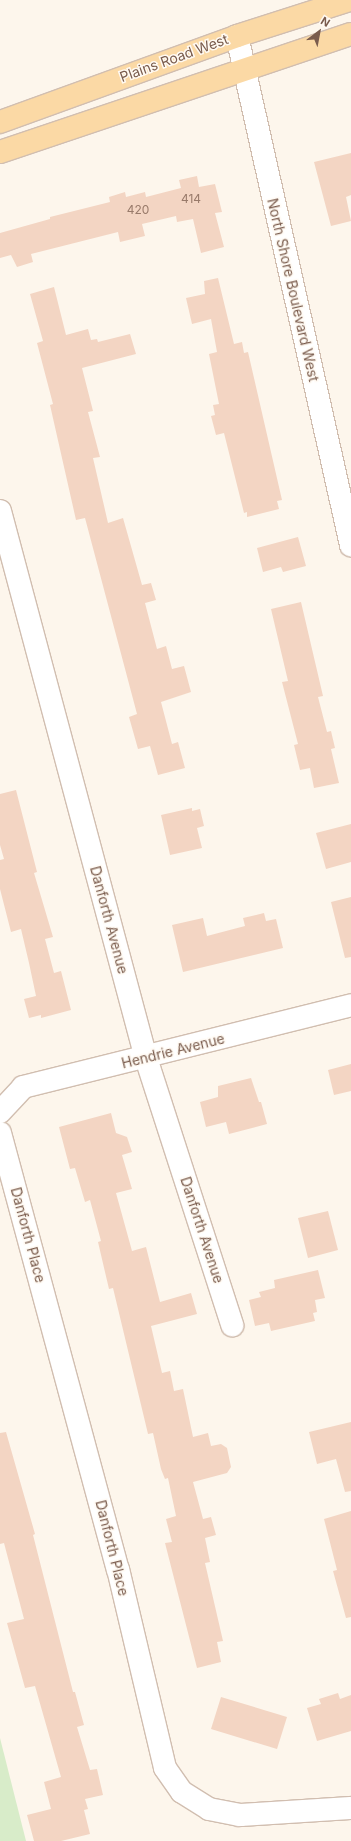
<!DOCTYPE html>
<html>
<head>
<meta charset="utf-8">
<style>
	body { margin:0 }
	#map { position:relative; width:351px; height:1841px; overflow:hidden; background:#fdf6ec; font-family:Inter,sans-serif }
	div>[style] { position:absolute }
	.green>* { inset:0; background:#d8ecc9 }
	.building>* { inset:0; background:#f3d5c3 }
	.roads { filter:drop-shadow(1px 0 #d1beb0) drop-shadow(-1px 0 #d1beb0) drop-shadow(0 1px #d1beb0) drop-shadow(0 -1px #d1beb0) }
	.street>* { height:22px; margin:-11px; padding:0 11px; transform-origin:11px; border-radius:11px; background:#fff }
	.primary>* { height:22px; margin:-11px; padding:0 11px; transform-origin:11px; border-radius:11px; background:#fbd9a5 }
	span { translate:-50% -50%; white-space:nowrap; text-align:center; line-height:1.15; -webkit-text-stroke:3px #fffaf3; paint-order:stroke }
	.number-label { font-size:12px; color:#987a6a }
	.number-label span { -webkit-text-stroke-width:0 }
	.street-label { font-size:14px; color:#7a5c4d }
	.north { position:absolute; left:299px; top:12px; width:40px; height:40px; -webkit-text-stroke:3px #fffaf3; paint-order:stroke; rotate:32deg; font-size:11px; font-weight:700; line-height:16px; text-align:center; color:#7a5c4d }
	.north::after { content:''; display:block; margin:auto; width:14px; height:18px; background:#7a5c4d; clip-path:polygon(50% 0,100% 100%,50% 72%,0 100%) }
</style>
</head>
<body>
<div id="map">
	<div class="green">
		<i style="clip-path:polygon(0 1738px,26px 1841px,0 1841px)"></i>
	</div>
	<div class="building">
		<i style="clip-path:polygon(351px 153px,351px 195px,346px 197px,351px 221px,331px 226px,314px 162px)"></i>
		<i style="clip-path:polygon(197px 176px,199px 187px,215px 184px,222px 212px,215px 213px,224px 247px,201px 253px,193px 219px,177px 222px,176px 216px,142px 224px,145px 236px,120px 242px,118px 232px,31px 254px,33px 262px,17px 267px,11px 255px,0 258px,0 233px,50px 219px,50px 217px,110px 202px,109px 197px,125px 192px,126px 197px,145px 192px,146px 197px,181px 188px,179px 180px)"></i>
		<i style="clip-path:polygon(218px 278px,234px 344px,242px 342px,244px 353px,248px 352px,282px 500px,277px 501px,279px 509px,247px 517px,247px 512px,244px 513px,224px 433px,216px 435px,211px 416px,215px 415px,213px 405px,219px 404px,209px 354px,217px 352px,211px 319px,192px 324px,186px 298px,205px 294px,204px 281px)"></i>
		<i style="clip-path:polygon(54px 287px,66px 335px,88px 329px,91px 340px,97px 339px,98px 342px,130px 334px,136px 354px,82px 368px,93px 411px,88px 412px,100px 457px,93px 458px,108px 523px,123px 518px,142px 585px,151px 583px,156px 600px,145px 603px,157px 649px,166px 646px,172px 669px,184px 666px,191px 692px,161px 702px,172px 744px,178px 742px,185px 768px,158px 775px,150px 746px,138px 749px,129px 717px,137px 714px,85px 518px,76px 520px,50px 405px,53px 404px,37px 343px,43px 341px,30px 294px)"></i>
		<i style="clip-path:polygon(298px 537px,306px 566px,283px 572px,281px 567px,263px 572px,257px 548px)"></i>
		<i style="clip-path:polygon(301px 602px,323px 696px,318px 697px,327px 732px,331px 731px,335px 748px,331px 749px,339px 783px,314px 788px,310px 768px,300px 770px,294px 745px,298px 744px,282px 682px,288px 681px,271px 609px)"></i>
		<i style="clip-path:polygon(16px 790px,37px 872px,34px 873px,53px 937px,45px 939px,54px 973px,61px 971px,71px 1010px,41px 1018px,41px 1015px,29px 1018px,24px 999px,36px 996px,29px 963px,21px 929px,11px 932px,0 889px,0 860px,4px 859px,0 845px,0 794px)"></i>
		<i style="clip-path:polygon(192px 808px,192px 811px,200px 809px,204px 826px,197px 828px,202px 848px,170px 855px,161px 815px)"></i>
		<i style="clip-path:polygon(351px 824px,351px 862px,326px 869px,316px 833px)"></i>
		<i style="clip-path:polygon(351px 897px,351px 957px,345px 958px,331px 902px)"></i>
		<i style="clip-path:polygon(264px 913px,266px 921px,276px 919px,283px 948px,183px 972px,172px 925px,203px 918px,207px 936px,245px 926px,243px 918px)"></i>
		<i style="clip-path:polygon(351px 1064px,351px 1091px,334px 1095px,328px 1070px)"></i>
		<i style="clip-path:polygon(251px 1078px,259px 1102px,261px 1102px,267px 1124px,229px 1134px,226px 1122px,206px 1127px,200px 1102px,218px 1097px,218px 1086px)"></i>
		<i style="clip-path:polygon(111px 1113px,116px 1133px,127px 1137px,132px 1152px,122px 1155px,132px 1189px,116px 1193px,132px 1251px,146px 1247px,160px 1302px,191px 1293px,197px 1314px,151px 1326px,162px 1373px,170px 1371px,174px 1391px,183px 1389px,193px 1437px,208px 1433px,211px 1446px,221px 1444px,227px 1448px,231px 1467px,227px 1473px,193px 1482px,203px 1519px,211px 1517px,216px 1535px,205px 1538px,210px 1562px,205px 1563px,223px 1641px,217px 1642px,221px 1662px,197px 1668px,165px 1543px,172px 1542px,166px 1519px,176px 1516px,168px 1478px,165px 1479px,161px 1469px,153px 1433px,148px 1434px,113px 1288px,109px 1289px,105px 1272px,98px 1242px,101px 1241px,90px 1200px,85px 1202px,75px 1168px,70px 1169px,59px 1127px)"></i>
		<i style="clip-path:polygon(328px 1211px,338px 1250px,308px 1258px,298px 1218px)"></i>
		<i style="clip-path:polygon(318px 1270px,325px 1298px,315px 1300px,317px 1312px,313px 1313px,315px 1321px,271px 1331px,269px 1323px,255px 1326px,249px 1300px,261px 1297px,259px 1292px,275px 1288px,274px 1280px)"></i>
		<i style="clip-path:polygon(351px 1422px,351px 1491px,345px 1492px,336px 1459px,317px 1464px,309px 1432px)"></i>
		<i style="clip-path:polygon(6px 1432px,35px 1534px,33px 1535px,73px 1692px,75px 1692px,84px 1725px,77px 1727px,90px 1770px,97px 1769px,103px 1795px,85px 1799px,88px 1809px,84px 1810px,90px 1834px,61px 1841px,34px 1841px,27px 1815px,51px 1809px,44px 1782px,61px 1777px,35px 1686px,25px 1688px,7px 1623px,24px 1619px,4px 1543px,0 1544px,0 1433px)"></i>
		<i style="clip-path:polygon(351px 1511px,351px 1617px,346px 1618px,333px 1571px,337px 1570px,324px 1519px)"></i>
		<i style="clip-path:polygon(338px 1693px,340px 1699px,351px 1695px,351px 1731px,317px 1741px,307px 1708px,321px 1704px,319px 1699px)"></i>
		<i style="clip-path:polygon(221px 1697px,287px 1717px,277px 1749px,211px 1729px)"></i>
	</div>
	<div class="roads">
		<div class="street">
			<i style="left:237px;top:36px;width:522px;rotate:77.38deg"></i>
			<i style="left:0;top:511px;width:566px;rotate:75.06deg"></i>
			<i style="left:146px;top:1058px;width:281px;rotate:72.1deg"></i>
			<i style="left:0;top:1112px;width:34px;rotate:-47deg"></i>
			<i style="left:23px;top:1087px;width:338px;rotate:-14deg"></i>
			<i style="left:0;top:1133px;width:452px;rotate:74.9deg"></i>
			<i style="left:118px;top:1569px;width:204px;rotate:76.7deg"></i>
			<i style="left:165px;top:1768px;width:29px;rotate:55deg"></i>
			<i style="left:182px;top:1792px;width:32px;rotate:32deg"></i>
			<i style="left:209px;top:1809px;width:32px;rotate:11deg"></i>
			<i style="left:240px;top:1815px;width:111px;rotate:-3.6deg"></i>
		</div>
		<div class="primary">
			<i style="left:0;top:122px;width:252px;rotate:-19.9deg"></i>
			<i style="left:237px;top:36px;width:119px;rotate:-17.7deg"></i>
			<i style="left:0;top:152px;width:370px;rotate:-18.6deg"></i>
		</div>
	</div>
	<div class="number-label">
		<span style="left:191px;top:199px">414</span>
		<span style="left:138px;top:210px">420</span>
	</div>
	<div class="street-label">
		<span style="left:174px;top:58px;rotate:-20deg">Plains Road West</span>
		<span style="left:293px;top:290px;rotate:77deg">North Shore Boulevard West</span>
		<span style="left:109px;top:920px;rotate:75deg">Danforth Avenue</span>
		<span style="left:173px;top:1051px;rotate:-14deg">Hendrie Avenue</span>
		<span style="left:202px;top:1230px;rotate:72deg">Danforth Avenue</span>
		<span style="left:28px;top:1235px;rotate:75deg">Danforth Place</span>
		<span style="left:112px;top:1548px;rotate:76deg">Danforth Place</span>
	</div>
	<div class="north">N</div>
</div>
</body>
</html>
